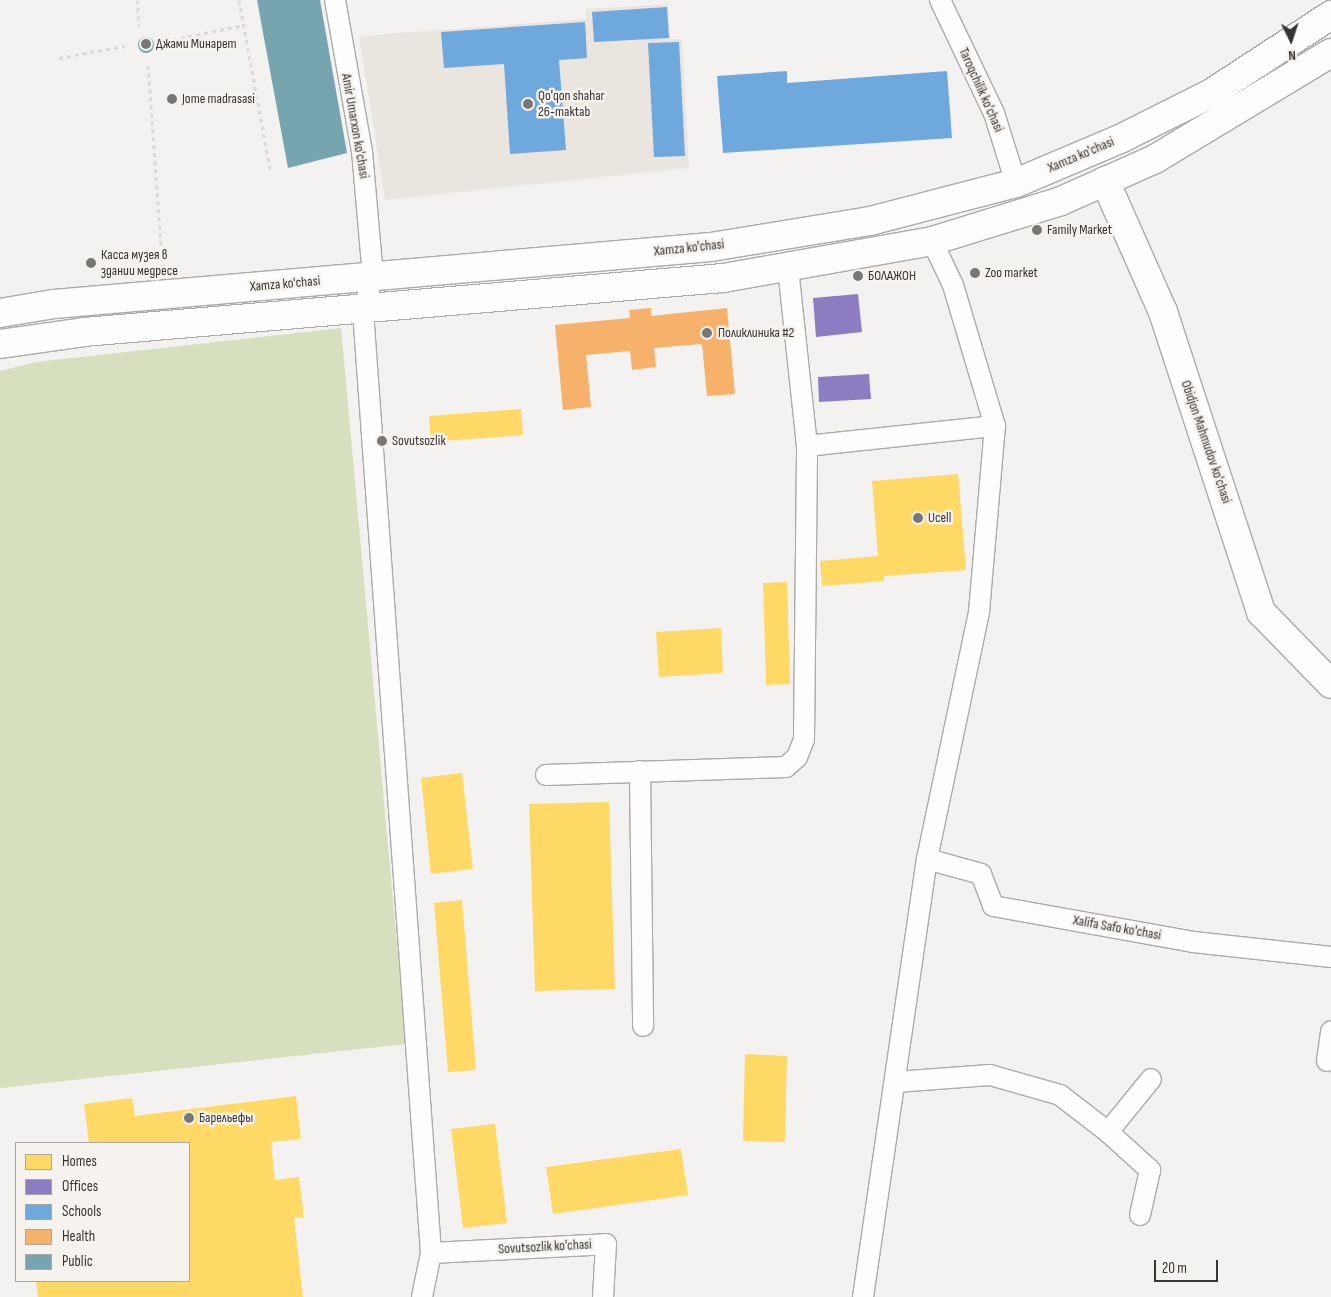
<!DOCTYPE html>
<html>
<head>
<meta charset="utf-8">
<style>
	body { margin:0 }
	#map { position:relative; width:1331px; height:1297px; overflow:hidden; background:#f4f2f0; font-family:"Sofia Sans Condensed",sans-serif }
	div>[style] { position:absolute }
	.built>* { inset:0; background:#ebe5df }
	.green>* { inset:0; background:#d6e0bf }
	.homes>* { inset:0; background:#ffd966 }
	.offices>* { inset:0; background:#8e7cc3 }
	.schools>* { inset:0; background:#6fa8dc }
	.health>* { inset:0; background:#f6b26b }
	.public>* { inset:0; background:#76a5af }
	.round { border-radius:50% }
	.path>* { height:3px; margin-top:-1.5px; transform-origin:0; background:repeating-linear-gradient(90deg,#dadada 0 4px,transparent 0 8px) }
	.roads { filter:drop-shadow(1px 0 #acaaa9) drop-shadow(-1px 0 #acaaa9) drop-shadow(0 1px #acaaa9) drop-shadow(0 -1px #acaaa9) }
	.street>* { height:20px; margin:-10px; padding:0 10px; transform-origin:10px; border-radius:10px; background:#fdfdfd }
	.secondary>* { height:28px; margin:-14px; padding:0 14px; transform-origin:14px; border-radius:14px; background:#fdfdfd }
	.primary>* { height:28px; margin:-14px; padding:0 14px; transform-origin:14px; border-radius:14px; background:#fdfdfd }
	.dots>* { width:14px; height:14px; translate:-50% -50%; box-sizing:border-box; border:2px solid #f6f2ee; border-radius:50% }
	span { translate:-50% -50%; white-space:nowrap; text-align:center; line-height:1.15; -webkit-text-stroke:5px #f6f2ee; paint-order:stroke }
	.poi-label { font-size:14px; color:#373534 }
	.left { translate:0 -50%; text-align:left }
	.street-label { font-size:14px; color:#373534 }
	.legend { position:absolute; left:15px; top:1142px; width:175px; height:140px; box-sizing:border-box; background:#f6f2ee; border:1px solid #aaa6a4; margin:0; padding:6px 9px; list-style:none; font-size:15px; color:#373534 }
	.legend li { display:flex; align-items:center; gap:10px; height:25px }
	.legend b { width:25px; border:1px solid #aaa6a4 }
	.north { position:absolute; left:1266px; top:15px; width:50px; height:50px; -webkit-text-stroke:4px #f6f2ee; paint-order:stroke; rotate:176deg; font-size:14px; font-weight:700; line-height:20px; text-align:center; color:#373534 }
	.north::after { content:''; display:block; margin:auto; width:18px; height:22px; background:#373534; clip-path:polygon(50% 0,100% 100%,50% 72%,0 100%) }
	.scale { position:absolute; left:1154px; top:1260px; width:64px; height:22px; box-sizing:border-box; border:2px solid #373534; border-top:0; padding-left:6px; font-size:15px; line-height:18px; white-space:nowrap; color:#373534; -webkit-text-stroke:4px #f6f2ee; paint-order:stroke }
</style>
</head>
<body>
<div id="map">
	<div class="built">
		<i style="clip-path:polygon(668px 4px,670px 39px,682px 39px,689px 168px,385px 200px,359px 36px,586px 19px,586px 9px)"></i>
	</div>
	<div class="green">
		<i style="clip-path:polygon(341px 328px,406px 1044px,0 1088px,0 371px,36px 362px)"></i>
	</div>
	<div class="homes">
		<i style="clip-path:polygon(521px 409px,523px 435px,431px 442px,429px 416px)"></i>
		<i style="clip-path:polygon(958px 474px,966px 570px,884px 576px,884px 581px,822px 586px,820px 561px,878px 556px,872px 481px)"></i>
		<i style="clip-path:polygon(787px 582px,790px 684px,766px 685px,763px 583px)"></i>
		<i style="clip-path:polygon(721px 628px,723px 673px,659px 677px,656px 632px)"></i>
		<i style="clip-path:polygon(462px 773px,473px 869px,431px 874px,421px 778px)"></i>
		<i style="clip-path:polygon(609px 802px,615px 989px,535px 991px,529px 804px)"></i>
		<i style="clip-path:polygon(462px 900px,476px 1070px,448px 1072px,434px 903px)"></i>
		<i style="clip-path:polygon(745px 1054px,787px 1056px,785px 1142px,743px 1141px)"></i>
		<i style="clip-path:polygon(296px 1096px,301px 1139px,271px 1142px,275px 1180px,299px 1177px,304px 1217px,294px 1218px,303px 1297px,38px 1297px,36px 1281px,189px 1281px,189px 1143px,89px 1143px,84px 1104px,132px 1098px,135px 1116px)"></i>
		<i style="clip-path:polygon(495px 1124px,507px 1223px,463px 1228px,451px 1129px)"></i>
		<i style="clip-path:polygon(681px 1149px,688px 1195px,553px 1214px,546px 1167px)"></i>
	</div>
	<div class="offices">
		<i style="clip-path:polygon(858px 294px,862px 332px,816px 337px,813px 298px)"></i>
		<i style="clip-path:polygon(869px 374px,871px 399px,819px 402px,818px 377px)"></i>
	</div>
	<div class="schools">
		<i style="clip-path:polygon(667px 7px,669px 38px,594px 42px,592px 12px)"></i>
		<i style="clip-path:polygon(585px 22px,587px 58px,559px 60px,566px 150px,510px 154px,504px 64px,444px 68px,441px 32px)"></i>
		<i style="clip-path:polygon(679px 42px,685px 156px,654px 157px,648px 43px)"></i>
		<i style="clip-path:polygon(787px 71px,787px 83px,947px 71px,952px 138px,723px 153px,717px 76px)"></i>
	</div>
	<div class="health">
		<i style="clip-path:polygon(651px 308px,651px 316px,727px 308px,735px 394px,707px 396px,702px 344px,654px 348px,656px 367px,632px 370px,630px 351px,586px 355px,591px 407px,563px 410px,555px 325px,630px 318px,629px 310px)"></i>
	</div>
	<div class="public">
		<i style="clip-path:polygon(257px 0,320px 0,347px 153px,288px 168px)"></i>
		<i class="round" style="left:138px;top:37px;width:16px;height:16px"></i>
	</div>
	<div class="path">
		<i style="left:137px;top:0;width:26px;rotate:86deg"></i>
		<i style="left:239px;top:0;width:172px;rotate:79.6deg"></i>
		<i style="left:165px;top:41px;width:81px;rotate:-11.4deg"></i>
		<i style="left:59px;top:58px;width:67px;rotate:-10.3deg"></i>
		<i style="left:148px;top:65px;width:208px;rotate:85.9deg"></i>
	</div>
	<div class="roads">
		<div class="street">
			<i style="left:335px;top:0;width:153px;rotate:79.9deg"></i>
			<i style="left:362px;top:151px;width:125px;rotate:85deg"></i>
			<i style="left:373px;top:276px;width:36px;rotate:106deg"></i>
			<i style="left:363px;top:311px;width:944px;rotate:85.87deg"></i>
			<i style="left:431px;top:1253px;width:45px;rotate:101.6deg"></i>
			<i style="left:940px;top:0;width:125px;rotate:64.5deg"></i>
			<i style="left:994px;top:113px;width:73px;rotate:72.6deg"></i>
			<i style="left:807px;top:446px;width:189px;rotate:-6.1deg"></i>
			<i style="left:640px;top:771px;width:255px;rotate:89.3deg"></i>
			<i style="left:546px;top:775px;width:240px;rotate:-1.9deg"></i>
			<i style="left:786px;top:767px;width:15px;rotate:-42deg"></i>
			<i style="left:797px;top:757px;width:18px;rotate:-68deg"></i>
			<i style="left:804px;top:740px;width:294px;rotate:-89.4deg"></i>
			<i style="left:807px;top:446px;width:180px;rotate:-96.1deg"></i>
			<i style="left:927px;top:859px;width:56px;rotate:15.5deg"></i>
			<i style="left:981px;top:874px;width:34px;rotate:69deg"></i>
			<i style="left:993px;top:906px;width:203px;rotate:10.2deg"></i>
			<i style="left:1193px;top:942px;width:139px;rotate:6.2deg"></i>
			<i style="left:1327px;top:1061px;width:30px;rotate:-82deg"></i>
			<i style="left:896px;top:1082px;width:94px;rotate:-4.3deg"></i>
			<i style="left:990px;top:1075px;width:73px;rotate:15.9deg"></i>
			<i style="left:1060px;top:1095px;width:61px;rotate:37.6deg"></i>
			<i style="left:1108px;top:1132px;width:57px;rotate:42.1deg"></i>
			<i style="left:1150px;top:1170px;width:46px;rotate:102.5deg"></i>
			<i style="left:1108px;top:1132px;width:68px;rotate:-50.9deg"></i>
			<i style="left:431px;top:1253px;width:175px;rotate:-2.9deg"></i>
			<i style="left:606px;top:1244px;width:53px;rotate:93.2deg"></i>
			<i style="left:863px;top:1297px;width:443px;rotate:-81.7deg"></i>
			<i style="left:927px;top:859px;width:252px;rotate:-78.1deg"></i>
			<i style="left:979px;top:612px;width:187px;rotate:-85.1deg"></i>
			<i style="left:995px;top:426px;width:147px;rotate:-106.6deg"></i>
			<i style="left:953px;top:285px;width:49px;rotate:-115.5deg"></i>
		</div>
		<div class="secondary">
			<i style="left:1105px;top:181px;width:143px;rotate:66.1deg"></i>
			<i style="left:1163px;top:312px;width:316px;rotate:71.9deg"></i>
			<i style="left:1261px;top:612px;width:100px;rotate:45.8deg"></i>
		</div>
		<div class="primary">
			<i style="left:0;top:313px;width:55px;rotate:-9.5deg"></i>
			<i style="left:54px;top:304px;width:659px;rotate:-4.96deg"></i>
			<i style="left:711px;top:247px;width:161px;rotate:-9.3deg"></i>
			<i style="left:870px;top:221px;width:151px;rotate:-14.6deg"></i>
			<i style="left:1016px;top:183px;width:115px;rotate:-23deg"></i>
			<i style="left:1122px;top:138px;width:98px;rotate:-26.6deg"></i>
			<i style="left:1210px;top:94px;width:145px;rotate:-33.1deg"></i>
			<i style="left:0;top:344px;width:85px;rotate:-8.1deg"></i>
			<i style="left:84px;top:332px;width:641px;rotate:-4.83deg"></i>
			<i style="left:723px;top:278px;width:212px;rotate:-10deg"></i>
			<i style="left:932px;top:241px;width:135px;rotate:-17.2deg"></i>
			<i style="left:1061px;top:201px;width:103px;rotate:-24.1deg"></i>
			<i style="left:1155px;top:159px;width:205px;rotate:-31.1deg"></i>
		</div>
	</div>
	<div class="dots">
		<i style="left:146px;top:44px;background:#797776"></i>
		<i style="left:172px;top:99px;background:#797776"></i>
		<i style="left:528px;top:104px;background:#797776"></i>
		<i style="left:1037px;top:230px;background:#797776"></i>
		<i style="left:91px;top:263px;background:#797776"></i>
		<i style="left:975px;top:273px;background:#797776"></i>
		<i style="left:858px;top:276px;background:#797776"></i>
		<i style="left:707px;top:333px;background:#797776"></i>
		<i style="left:382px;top:441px;background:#797776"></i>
		<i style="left:918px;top:518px;background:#797776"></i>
		<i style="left:189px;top:1118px;background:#797776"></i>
	</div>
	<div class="poi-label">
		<span class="left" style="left:156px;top:44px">Джами Минарет</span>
		<span class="left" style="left:538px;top:104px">Qo'qon shahar<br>26-maktab</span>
		<span class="left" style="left:182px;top:99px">Jome madrasasi</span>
		<span class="left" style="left:1047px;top:230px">Family Market</span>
		<span class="left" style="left:101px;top:263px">Касса музея в<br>здании медресе</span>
		<span class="left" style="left:985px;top:273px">Zoo market</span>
		<span class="left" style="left:868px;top:276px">БОЛАЖОН</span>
		<span class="left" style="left:718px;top:333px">Поликлиника #2</span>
		<span class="left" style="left:392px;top:441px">Sovutsozlik</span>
		<span class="left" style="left:928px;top:518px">Ucell</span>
		<span class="left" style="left:199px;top:1118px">Барельефы</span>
	</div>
	<div class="street-label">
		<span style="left:981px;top:90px;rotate:66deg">Taroqchilik ko'chasi</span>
		<span style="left:355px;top:126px;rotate:80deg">Amir Umarxon ko'chasi</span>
		<span style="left:1081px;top:155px;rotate:-23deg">Xamza ko'chasi</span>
		<span style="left:689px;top:248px;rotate:-6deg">Xamza ko'chasi</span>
		<span style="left:285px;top:284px;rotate:-5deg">Xamza ko'chasi</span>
		<span style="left:1206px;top:442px;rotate:71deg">Obidjon Mahmudov ko'chasi</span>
		<span style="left:1117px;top:928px;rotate:10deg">Xalifa Safo ko'chasi</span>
		<span style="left:545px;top:1247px;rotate:-3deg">Sovutsozlik ko'chasi</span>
	</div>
	<ul class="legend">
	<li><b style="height:14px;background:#ffd966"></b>Homes</li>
	<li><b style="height:14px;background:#8e7cc3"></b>Offices</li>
	<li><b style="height:14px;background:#6fa8dc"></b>Schools</li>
	<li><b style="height:14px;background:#f6b26b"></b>Health</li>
	<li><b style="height:14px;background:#76a5af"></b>Public</li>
	</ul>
	<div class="north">N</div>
	<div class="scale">20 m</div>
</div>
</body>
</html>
